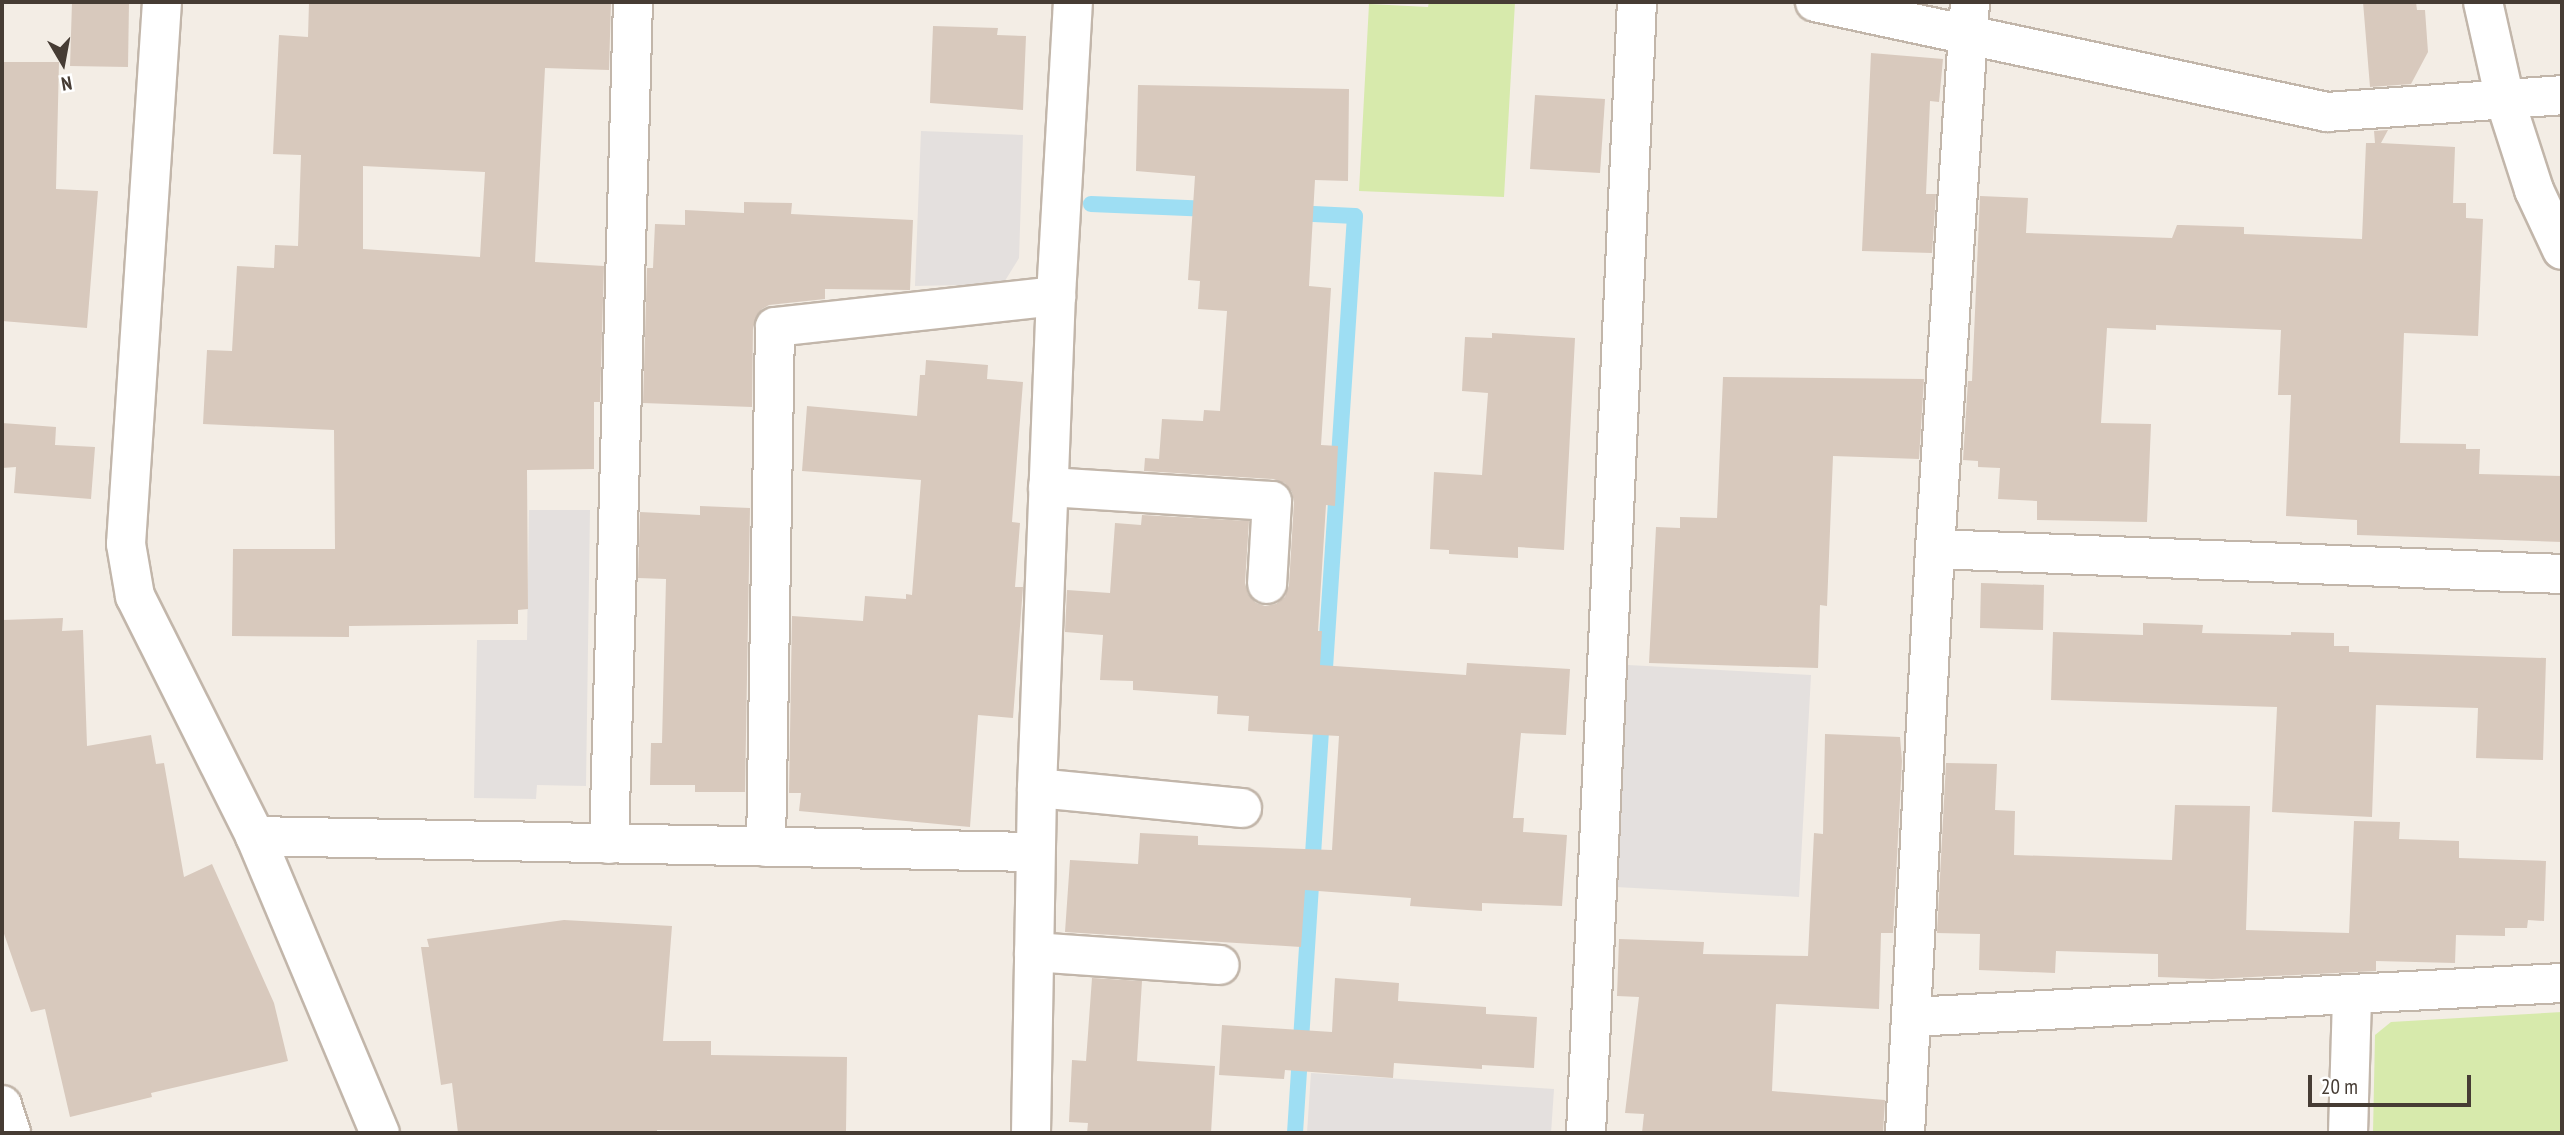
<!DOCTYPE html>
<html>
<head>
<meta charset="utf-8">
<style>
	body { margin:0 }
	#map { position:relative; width:2564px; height:1135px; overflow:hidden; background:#f3ede5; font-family:"PT Sans Narrow",sans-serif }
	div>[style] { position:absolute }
	.green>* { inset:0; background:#d7eaac }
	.parking>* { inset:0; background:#e4e0de }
	.stream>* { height:16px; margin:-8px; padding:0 8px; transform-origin:8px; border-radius:8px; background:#9edef3 }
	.building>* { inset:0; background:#d8c9bd }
	.roads { filter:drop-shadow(2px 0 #c2b6aa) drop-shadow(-2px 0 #c2b6aa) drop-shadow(0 2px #c2b6aa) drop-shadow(0 -2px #c2b6aa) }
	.minor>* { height:38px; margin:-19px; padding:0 19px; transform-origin:19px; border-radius:19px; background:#fff }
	span { translate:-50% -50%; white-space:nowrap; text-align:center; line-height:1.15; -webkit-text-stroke:6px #fff; paint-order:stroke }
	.frame { position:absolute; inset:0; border:4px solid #463c34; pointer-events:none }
	.north { position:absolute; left:28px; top:28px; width:70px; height:70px; -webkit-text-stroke:5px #fff; paint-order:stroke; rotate:170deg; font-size:19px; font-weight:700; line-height:28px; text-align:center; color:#463c34 }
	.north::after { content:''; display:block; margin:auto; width:24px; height:32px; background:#463c34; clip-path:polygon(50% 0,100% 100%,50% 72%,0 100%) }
	.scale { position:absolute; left:2308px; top:1075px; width:163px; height:32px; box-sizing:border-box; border:4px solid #463c34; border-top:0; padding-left:9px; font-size:21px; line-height:24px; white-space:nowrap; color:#463c34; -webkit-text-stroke:5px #fff; paint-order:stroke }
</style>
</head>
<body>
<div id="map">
	<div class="green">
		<i style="clip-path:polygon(1429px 2px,1515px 2px,1504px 197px,1359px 191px,1369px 4px,1428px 7px)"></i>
		<i style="clip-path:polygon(2562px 1012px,2562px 1133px,2373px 1133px,2375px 1035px,2391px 1022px)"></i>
	</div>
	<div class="parking">
		<i style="clip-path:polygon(921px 131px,1023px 135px,1019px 258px,1003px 284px,915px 286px)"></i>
		<i style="clip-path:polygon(529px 510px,590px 510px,586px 786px,537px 785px,536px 799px,474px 798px,477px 640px,527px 640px)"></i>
		<i style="clip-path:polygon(1628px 665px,1811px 675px,1799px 897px,1616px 887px)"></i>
		<i style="clip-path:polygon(1311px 1073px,1554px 1089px,1551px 1133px,1307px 1133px)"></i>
	</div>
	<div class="stream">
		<i style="left:1091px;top:204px;width:120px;rotate:2.4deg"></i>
		<i style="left:1293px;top:213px;width:62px;rotate:2.8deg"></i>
		<i style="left:1355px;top:216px;width:472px;rotate:93.8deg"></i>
		<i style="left:1295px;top:1133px;width:421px;rotate:-86.3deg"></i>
	</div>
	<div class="building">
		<i style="clip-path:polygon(72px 2px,129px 2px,128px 67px,70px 66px)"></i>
		<i style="clip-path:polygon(evenodd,309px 2px,611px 2px,609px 70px,545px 68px,535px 262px,604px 266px,600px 402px,594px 402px,594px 469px,527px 470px,528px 609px,518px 610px,518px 624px,349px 626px,349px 637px,232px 636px,233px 549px,335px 549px,334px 430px,203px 424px,207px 350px,232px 351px,237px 266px,274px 268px,275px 245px,298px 246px,301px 155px,273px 154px,279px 35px,308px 37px,309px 2px,363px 166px,485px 172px,480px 257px,363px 249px,363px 166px)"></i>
		<i style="clip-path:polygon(2363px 2px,2416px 2px,2417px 10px,2425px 10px,2428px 52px,2411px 84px,2370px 87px)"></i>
		<i style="clip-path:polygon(933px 26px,998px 28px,997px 35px,1026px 36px,1023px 110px,930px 103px)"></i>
		<i style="clip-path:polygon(1871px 53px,1943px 59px,1939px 102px,1930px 101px,1926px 194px,1936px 194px,1932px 253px,1862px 251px)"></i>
		<i style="clip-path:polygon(2px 62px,59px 62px,56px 189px,98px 191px,87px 328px,2px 321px)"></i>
		<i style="clip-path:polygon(1138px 85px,1349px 89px,1348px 181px,1315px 180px,1309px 286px,1331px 288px,1321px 445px,1338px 446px,1335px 506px,1326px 505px,1318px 631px,1322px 631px,1320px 665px,1466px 675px,1467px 663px,1570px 669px,1566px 735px,1521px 733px,1513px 818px,1524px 818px,1523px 832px,1567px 835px,1562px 906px,1482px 903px,1482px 911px,1410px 906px,1411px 898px,1305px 890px,1301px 947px,1065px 932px,1070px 860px,1138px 864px,1140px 833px,1198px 836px,1198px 845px,1332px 850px,1339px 736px,1248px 731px,1249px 716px,1217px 714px,1218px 696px,1133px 690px,1133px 681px,1100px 680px,1103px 635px,1065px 632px,1067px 590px,1110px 593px,1115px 523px,1141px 525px,1142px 515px,1249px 521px,1245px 583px,1248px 594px,1256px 603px,1265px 606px,1276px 604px,1285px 597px,1289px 585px,1294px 502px,1292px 492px,1285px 483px,1273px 479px,1144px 471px,1145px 458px,1159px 459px,1162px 419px,1203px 421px,1204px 410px,1220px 411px,1227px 311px,1198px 309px,1200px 281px,1188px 280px,1195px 176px,1136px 171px)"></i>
		<i style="clip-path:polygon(1535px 95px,1605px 99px,1600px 173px,1530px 169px)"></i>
		<i style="clip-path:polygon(2388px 130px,2381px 143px,2455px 147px,2453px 203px,2466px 203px,2466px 218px,2483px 219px,2478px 336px,2404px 333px,2400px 443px,2466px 444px,2466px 449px,2480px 449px,2479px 474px,2562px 476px,2562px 542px,2357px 535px,2357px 520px,2286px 516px,2291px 395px,2278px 395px,2281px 330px,2156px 325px,2156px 330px,2107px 328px,2101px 423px,2151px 424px,2147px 522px,2037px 520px,2037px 501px,1998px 499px,2000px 468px,1978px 467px,1978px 461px,1963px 460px,1968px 381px,1972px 381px,1980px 196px,2028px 198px,2026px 233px,2172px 238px,2177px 225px,2181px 225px,2244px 227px,2244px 234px,2362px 239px,2366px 143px,2375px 143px,2374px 131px)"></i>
		<i style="clip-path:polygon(744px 202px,792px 203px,791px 214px,913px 220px,910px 290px,825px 289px,825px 299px,769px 305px,762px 309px,753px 327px,752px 407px,643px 403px,647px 268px,653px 268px,655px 224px,685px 225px,685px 210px,744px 213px)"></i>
		<i style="clip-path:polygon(1492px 333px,1575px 338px,1564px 550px,1518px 547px,1518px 558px,1449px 554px,1449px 550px,1430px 549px,1434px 472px,1482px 475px,1488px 393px,1462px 391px,1465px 337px,1492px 338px)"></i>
		<i style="clip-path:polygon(926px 360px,988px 365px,987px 379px,1023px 382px,1012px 522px,1020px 523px,1015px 587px,1023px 587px,1013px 718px,978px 715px,970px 827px,799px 811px,801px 793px,789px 793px,792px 616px,863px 621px,865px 596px,906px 599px,906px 594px,912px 595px,921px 480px,802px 471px,807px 406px,917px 416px,920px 375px,925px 375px)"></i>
		<i style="clip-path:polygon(1723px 377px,1924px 379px,1919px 459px,1833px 456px,1827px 606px,1820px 605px,1818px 668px,1649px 663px,1656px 527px,1680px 528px,1680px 517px,1717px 518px)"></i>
		<i style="clip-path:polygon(2px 423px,56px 427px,55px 445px,95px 447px,91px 499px,14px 493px,16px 467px,2px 468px)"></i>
		<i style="clip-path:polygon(700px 506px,750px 508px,745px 792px,695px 792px,695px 785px,650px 785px,651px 743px,662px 743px,666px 579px,638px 578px,640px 512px,700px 515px)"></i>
		<i style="clip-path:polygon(1981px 583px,2044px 585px,2043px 630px,1980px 628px)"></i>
		<i style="clip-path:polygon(63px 618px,62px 631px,83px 630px,87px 746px,151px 735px,156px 764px,164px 763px,184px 877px,212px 864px,274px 1003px,288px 1061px,151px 1093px,152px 1097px,70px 1117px,45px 1009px,31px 1012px,2px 928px,2px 620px)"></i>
		<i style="clip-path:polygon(2143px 623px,2203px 625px,2202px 633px,2291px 635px,2291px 632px,2334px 633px,2334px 646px,2349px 646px,2349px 652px,2546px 658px,2543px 760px,2476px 758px,2478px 708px,2376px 705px,2372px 817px,2272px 812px,2277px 707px,2051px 700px,2053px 632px,2143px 635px)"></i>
		<i style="clip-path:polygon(1825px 734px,1900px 737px,1902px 761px,1893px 933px,1881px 933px,1879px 1009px,1776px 1004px,1772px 1091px,1885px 1100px,1883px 1133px,1642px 1133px,1644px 1114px,1625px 1113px,1639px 997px,1617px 996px,1619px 939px,1704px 942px,1703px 954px,1808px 956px,1814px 833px,1823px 834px)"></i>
		<i style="clip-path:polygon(1946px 763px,1997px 764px,1995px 810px,2015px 811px,2014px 855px,2172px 860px,2175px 805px,2250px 806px,2246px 930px,2349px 933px,2354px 821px,2400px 822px,2399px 839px,2459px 841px,2459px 858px,2546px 861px,2544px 921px,2528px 920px,2527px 928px,2505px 928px,2505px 936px,2456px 935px,2455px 963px,2376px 961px,2376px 971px,2212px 979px,2158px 977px,2158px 954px,2056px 951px,2055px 973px,1979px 970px,1980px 934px,1937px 933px)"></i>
		<i style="clip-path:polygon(564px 920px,672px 926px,663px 1041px,711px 1041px,711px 1055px,847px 1057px,846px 1132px,657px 1130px,657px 1133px,458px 1133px,452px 1083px,441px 1085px,421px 947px,429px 947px,427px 939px)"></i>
		<i style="clip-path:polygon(1092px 978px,1142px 981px,1137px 1061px,1215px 1066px,1211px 1133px,1087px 1133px,1088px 1123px,1069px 1122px,1072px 1060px,1086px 1061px)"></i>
		<i style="clip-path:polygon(1335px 978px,1399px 983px,1398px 1001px,1486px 1007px,1486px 1014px,1537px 1017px,1534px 1068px,1482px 1065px,1482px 1069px,1394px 1063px,1393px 1078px,1285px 1070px,1284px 1079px,1219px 1075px,1222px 1025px,1332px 1032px)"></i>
	</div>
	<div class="roads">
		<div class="minor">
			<i style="left:162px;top:2px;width:543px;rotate:93.8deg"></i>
			<i style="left:126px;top:544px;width:53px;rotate:80.2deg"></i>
			<i style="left:135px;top:596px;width:268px;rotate:63.4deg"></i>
			<i style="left:255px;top:836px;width:322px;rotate:67.2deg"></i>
			<i style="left:1815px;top:2px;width:524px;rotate:12.13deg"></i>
			<i style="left:2327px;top:112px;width:236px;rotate:-4.1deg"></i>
			<i style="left:2483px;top:2px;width:100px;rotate:77.3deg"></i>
			<i style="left:2505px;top:100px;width:95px;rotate:72.1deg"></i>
			<i style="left:2534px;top:190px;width:66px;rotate:65deg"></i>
			<i style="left:1048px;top:487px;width:224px;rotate:3.6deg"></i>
			<i style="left:1272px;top:501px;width:83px;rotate:93.4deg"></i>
			<i style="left:1935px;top:549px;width:627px;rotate:2.28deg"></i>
			<i style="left:1037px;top:788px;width:206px;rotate:5.6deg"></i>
			<i style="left:255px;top:836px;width:780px;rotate:1.18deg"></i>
			<i style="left:609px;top:844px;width:842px;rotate:-88.37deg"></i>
			<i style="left:766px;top:847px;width:520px;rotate:-89.01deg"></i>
			<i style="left:775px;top:327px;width:283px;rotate:-6.3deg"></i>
			<i style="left:1034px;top:952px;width:186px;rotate:4deg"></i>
			<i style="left:1911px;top:1017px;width:652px;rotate:-2.99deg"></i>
			<i style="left:2px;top:1105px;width:29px;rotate:72deg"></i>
			<i style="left:1031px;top:1133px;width:345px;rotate:-89deg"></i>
			<i style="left:1037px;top:788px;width:492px;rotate:-87.8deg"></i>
			<i style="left:1056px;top:296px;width:294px;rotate:-86.7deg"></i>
			<i style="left:1586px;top:1133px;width:1132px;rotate:-87.42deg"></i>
			<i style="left:1905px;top:1133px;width:585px;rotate:-87.06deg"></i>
			<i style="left:1935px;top:549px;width:548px;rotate:-86.34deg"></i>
			<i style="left:2348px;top:1133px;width:138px;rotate:-88.3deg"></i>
		</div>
	</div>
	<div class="frame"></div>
	<div class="north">N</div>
	<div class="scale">20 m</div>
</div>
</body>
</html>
